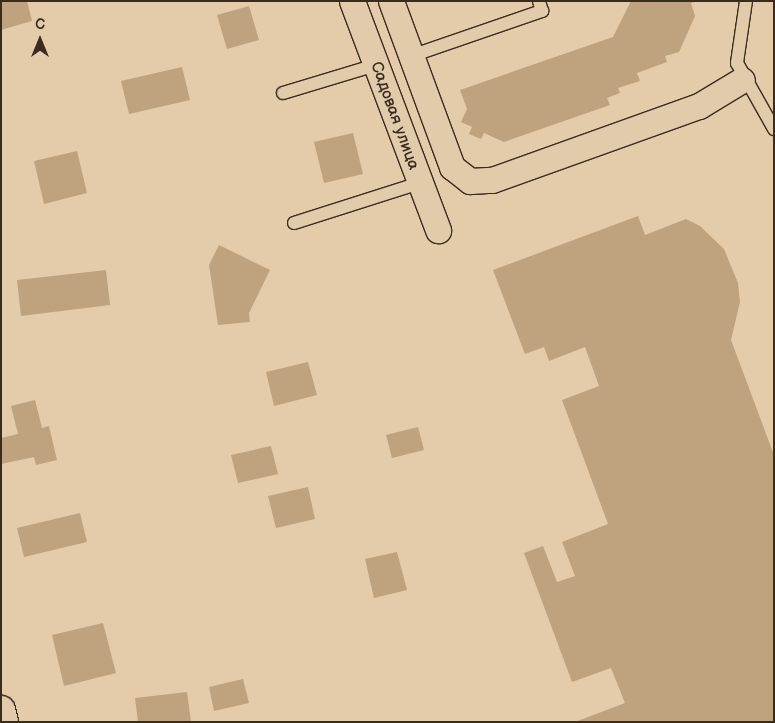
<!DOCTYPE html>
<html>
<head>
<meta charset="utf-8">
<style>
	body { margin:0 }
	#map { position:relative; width:775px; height:723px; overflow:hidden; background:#e4cba9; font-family:"Balsamiq Sans",sans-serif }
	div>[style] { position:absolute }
	.building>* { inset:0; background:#bfa37e }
	.roads { filter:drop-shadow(1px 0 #3b2a1e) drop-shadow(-1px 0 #3b2a1e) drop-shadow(0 1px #3b2a1e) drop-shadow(0 -1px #3b2a1e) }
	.service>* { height:12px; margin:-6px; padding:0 6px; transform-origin:6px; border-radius:6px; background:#e2cbab }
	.minor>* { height:25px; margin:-12.5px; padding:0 12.5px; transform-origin:12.5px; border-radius:12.5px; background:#e2cbab }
	.tertiary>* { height:28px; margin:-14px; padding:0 14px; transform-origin:14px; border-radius:14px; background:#e2cbab }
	span { translate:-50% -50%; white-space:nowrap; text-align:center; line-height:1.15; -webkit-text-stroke:5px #e2cbab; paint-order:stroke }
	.street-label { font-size:16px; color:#3b2a1e }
	.frame { position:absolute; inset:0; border:2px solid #3b2a1e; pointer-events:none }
	.north { position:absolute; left:15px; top:15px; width:50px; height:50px; -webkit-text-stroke:4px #e2cbab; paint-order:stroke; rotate:0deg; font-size:14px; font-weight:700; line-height:20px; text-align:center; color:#3b2a1e }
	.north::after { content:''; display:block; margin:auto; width:18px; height:22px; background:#3b2a1e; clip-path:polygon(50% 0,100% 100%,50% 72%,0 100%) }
</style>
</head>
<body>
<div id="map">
	<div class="building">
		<i style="clip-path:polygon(1px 1px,27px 1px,32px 21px,1px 30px)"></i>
		<i style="clip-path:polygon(631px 1px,697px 1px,691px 3px,695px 16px,679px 52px,665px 56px,667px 62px,637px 73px,640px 81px,618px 88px,620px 93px,607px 98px,610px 105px,504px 142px,484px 133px,481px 139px,469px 134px,472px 127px,461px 122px,467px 109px,460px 90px,613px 37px)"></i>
		<i style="clip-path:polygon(249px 6px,259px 40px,227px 49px,217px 15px)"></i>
		<i style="clip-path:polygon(182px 67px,190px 100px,129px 114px,121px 81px)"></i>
		<i style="clip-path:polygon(353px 133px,363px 174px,324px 183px,314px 142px)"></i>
		<i style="clip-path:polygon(77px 151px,87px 193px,44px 204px,34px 161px)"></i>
		<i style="clip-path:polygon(638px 216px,645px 235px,686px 219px,700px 226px,724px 249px,738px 283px,740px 302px,731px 340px,774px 455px,774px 722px,575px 722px,625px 703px,611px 668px,572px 682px,524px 553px,543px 546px,557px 582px,575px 576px,562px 542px,608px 524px,562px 400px,599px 386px,585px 347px,549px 361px,544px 347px,525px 354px,493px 270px)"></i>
		<i style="clip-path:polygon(219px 245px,270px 270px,249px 313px,250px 322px,218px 325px,209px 265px)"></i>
		<i style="clip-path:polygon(106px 270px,110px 305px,21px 316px,17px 280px)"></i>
		<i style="clip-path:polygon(308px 362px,317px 395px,274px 406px,266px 372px)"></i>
		<i style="clip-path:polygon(35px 400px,42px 428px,49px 426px,57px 460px,36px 465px,34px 457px,1px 464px,1px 438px,18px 434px,11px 406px)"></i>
		<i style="clip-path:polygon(418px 427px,424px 450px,392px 458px,386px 435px)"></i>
		<i style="clip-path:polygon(271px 446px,278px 474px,238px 483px,231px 455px)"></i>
		<i style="clip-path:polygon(308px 487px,315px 519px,276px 528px,268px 496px)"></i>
		<i style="clip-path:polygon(80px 513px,87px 542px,24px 557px,17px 528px)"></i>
		<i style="clip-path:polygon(397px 552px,407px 590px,374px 598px,365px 559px)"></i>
		<i style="clip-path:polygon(103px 623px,116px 673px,64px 686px,52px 635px)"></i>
		<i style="clip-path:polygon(243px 679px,249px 703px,214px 711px,209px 687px)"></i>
		<i style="clip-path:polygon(187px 692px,191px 722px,138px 722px,135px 698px)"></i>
	</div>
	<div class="roads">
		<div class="service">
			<i style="left:746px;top:1px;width:63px;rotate:98.3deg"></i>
			<i style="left:737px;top:63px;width:76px;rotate:60.7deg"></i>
			<i style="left:411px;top:56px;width:139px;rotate:-19deg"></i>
			<i style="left:542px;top:11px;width:10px;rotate:-107deg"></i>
			<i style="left:283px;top:93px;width:97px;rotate:-16.8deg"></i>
			<i style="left:294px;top:223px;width:131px;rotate:-17.7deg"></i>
		</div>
		<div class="minor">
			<i style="left:352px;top:1px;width:245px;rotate:69.4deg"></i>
			<i style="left:391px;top:1px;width:177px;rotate:69.8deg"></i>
			<i style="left:452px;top:167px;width:23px;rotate:38deg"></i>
			<i style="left:470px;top:181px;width:22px;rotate:-3deg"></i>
			<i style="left:492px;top:180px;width:220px;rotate:-19.7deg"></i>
			<i style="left:699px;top:106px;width:50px;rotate:-31.2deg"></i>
		</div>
		<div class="tertiary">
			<i style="left:1px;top:710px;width:12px;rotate:76deg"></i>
		</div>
	</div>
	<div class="street-label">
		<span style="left:394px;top:116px;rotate:70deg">Садовая улица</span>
	</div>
	<div class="frame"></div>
	<div class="north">С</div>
</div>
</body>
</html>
